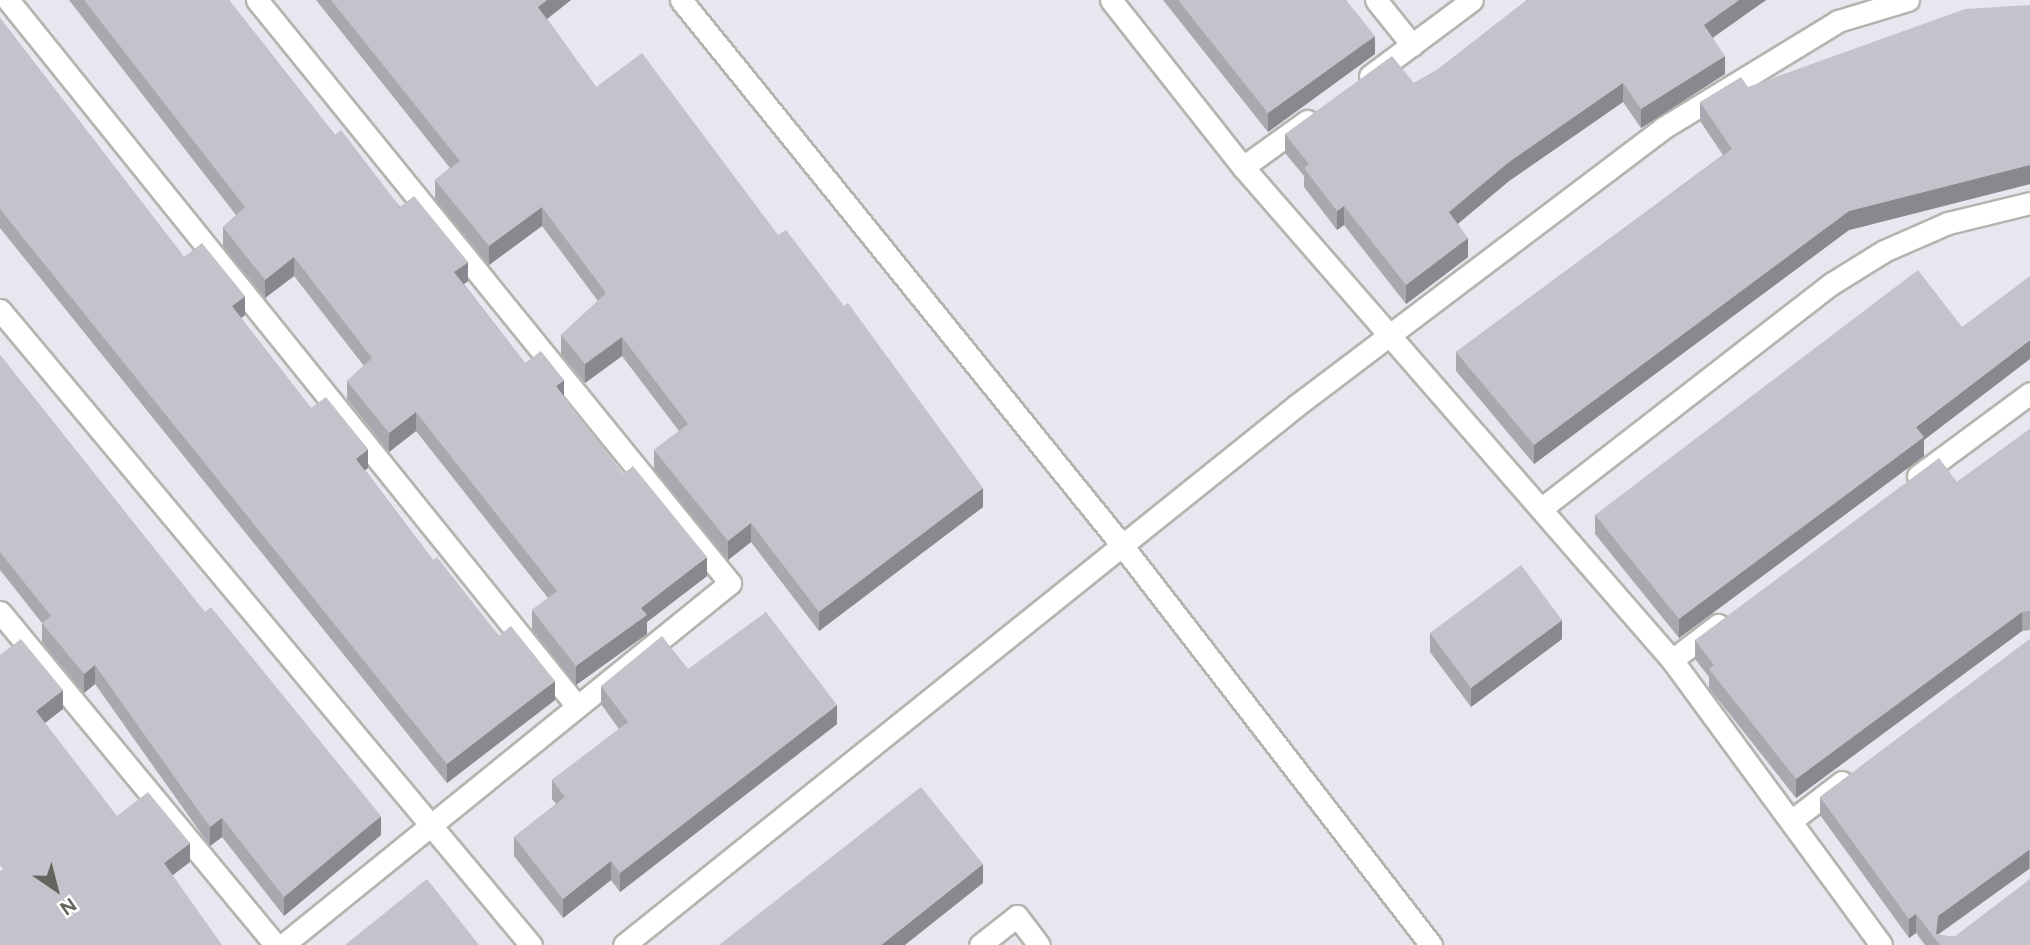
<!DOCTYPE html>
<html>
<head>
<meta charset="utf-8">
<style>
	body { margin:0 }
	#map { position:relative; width:2030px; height:945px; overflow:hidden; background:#e7e7ef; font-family:Figtree,sans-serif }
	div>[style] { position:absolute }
	.roads { filter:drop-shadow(2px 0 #b5b4af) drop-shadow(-2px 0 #b5b4af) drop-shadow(0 2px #b5b4af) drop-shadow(0 -2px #b5b4af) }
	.street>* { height:21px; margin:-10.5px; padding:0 10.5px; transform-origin:10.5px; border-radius:10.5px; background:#fff }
	.wall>* { inset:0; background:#a8a9af }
	.shaded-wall>* { inset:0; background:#88898e }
	.building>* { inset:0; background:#c3c4cb }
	span { translate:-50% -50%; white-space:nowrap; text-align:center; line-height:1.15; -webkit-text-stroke:7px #fff; paint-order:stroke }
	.north { position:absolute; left:21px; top:854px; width:70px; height:70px; -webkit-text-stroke:5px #fff; paint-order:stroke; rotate:145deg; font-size:19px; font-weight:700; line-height:28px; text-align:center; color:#65645e }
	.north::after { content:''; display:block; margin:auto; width:24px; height:32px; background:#65645e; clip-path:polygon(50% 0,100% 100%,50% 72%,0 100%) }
</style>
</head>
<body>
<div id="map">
	<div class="roads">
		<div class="street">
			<i style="left:8px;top:0;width:905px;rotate:51.14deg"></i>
			<i style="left:257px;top:0;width:751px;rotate:50.95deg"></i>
			<i style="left:730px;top:583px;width:575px;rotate:141deg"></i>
			<i style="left:681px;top:0;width:700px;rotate:51.03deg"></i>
			<i style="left:1121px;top:544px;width:507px;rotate:52.29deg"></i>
			<i style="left:1111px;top:0;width:213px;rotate:51.7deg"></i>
			<i style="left:1243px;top:167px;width:654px;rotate:48.97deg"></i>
			<i style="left:1672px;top:660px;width:353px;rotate:53.7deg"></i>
			<i style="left:1376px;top:0;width:58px;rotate:51.3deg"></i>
			<i style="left:1370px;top:76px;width:127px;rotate:-36.7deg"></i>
			<i style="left:1243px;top:167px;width:79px;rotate:-35.7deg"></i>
			<i style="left:0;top:310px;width:828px;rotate:50.1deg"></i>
			<i style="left:1918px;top:476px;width:139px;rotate:-36.5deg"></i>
			<i style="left:1542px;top:508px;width:366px;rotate:-37.8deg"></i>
			<i style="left:1831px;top:284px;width:62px;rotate:-31.9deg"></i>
			<i style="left:1884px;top:251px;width:70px;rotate:-23.6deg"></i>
			<i style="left:1948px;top:223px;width:84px;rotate:-13.7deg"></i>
			<i style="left:0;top:612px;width:432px;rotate:50.4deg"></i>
			<i style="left:1672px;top:660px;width:58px;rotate:-37.3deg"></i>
			<i style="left:1791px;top:821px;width:64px;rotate:-37.4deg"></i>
			<i style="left:624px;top:945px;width:863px;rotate:-38.74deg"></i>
			<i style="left:1297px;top:405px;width:459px;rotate:-37.1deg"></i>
			<i style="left:1663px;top:128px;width:205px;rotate:-31.4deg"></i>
			<i style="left:1838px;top:21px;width:73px;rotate:-16.7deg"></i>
			<i style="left:980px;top:945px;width:47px;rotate:-38.1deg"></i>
			<i style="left:1017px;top:916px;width:36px;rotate:53deg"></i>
		</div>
	</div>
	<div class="wall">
		<i style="clip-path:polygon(69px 0,229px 0,335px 135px,468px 281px,464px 284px,525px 363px,564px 397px,623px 474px,707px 576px,647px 622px,647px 634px,576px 685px,532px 629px,532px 610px,548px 598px,416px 431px,389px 452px,347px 399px,347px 381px,364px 366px,294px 276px,265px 298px,223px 246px,223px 227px,236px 215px)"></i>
		<i style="clip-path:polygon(316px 0,571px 0,547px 19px,596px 87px,778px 235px,983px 507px,819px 631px,751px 542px,728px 560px,654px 469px,654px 450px,679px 431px,622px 356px,585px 383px,561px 354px,561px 335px,598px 301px,542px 226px,489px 265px,435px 199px,435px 180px,450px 168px)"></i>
		<i style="clip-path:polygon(1163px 0,1346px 0,1375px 54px,1268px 132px)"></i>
		<i style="clip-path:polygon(1527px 0,1766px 0,1713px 37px,1725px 74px,1641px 128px,1623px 102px,1509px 181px,1458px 224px,1468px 257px,1406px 304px,1344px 225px,1337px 230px,1304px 187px,1304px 176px,1285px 153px,1285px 134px,1414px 83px,1437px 70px)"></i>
		<i style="clip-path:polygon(2030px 5px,2030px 184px,1849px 230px,1534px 464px,1456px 371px,1456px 352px,1723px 155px,1700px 121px,1700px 102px)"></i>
		<i style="clip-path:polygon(0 18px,184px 257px,245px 315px,241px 318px,311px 408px,368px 468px,365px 470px,433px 560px,555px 700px,447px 783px,0 228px)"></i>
		<i style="clip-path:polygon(0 355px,381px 835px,284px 916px,222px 837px,210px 846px,95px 684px,84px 693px,42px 642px,42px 623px,0 570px)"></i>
		<i style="clip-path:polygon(2030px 429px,2030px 630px,2022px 631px,1796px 798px,1709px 688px,1709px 677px,1695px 659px,1695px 640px,1957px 482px)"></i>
		<i style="clip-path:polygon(1924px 440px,1924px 456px,1679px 638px,1595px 534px,1595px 515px)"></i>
		<i style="clip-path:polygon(1430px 633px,1562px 639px,1471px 707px,1430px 652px)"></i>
		<i style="clip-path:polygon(2030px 639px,2030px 870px,2029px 869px,1938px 935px,2030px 945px,1925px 945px,1916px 933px,1909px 938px,1820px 815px,1820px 797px)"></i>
		<i style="clip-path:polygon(688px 669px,837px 724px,620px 892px,611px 880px,563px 918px,514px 856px,514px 837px,556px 804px,552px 799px,552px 780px,619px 729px,601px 704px,601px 686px)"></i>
	</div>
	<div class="shaded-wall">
		<i style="clip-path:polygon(547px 0,571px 0,538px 26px,538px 7px)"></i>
		<i style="clip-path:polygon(1739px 0,1766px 0,1704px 44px,1704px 25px)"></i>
		<i style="clip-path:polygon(1375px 36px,1375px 54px,1268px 132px,1268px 113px)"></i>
		<i style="clip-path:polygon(1725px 56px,1725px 74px,1641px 128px,1641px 109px)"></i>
		<i style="clip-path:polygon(1623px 83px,1623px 102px,1509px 181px,1449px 231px,1449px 212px,1509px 162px)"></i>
		<i style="clip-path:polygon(2030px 165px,2030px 184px,1849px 230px,1534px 464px,1534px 445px,1849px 211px)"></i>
		<i style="clip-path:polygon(1344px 206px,1344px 225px,1337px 230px,1337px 211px)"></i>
		<i style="clip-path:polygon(542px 207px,542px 226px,489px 265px,489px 246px)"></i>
		<i style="clip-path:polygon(1468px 238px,1468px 257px,1406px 304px,1406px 285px)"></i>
		<i style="clip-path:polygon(294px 257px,294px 276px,265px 298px,265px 280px)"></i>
		<i style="clip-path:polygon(468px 262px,468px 281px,454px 291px,454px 272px)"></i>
		<i style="clip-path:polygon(245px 296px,245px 315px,232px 325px,232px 306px)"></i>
		<i style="clip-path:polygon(622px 337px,622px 356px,585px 383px,585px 364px)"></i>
		<i style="clip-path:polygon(2030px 340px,2030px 359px,1924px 440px,1924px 456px,1679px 638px,1679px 619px,1916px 427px)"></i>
		<i style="clip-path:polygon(564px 380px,564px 399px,556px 386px)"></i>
		<i style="clip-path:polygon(416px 412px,416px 431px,389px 452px,389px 433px)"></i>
		<i style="clip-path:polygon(368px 449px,368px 468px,356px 477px,356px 459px)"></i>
		<i style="clip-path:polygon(983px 488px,983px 507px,819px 631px,819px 612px)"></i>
		<i style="clip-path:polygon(751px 523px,751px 542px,728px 560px,728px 541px)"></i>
		<i style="clip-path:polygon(707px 557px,707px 576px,647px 622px,647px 634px,576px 685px,576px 666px,641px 608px)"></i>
		<i style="clip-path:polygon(2022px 612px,2022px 631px,1796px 798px,1796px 779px)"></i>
		<i style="clip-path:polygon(1562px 620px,1562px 639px,1471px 707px,1471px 688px)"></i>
		<i style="clip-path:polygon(95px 665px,95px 684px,84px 693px,84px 674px)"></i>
		<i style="clip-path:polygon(555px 681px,555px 700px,447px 783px,447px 764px)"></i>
		<i style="clip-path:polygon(63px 690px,63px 709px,36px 730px,36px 711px)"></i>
		<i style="clip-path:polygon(837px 705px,837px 724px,620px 892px,620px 873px)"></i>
		<i style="clip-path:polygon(381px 816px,381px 835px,284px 916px,284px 897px)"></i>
		<i style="clip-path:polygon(222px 818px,222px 837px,210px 846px,210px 827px)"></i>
		<i style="clip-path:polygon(190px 843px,190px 862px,164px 882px,164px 863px)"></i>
		<i style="clip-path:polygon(2029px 850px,2029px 869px,1938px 934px,1936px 934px,1938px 916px)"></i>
		<i style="clip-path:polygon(611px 861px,611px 880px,563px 918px,563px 899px)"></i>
		<i style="clip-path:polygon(983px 864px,983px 883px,905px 945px,881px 945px)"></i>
		<i style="clip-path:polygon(1916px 914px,1916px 933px,1909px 938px,1909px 919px)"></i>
	</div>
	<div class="building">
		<i style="clip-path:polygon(84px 0,229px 0,335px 135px,341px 130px,400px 207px,414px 196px,468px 262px,454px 272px,525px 363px,541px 351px,564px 380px,556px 386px,623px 474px,633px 466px,707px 557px,641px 608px,647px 615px,576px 666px,532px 610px,557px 591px,416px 412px,389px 433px,347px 381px,372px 358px,294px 257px,265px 280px,223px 227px,245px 207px)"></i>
		<i style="clip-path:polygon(331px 0,547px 0,538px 7px,596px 87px,642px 53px,778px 235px,786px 230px,844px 306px,848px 303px,983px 488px,819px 612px,751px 523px,728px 541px,654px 450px,688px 424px,622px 337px,585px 364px,561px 335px,606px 293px,542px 207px,489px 246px,435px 180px,460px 161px)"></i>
		<i style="clip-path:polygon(1178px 0,1346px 0,1375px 36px,1268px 113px)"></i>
		<i style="clip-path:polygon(1527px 0,1739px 0,1704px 25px,1725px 56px,1641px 109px,1623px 83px,1509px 162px,1449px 212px,1468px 238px,1406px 285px,1344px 206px,1337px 211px,1304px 168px,1309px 164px,1285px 134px,1392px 56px,1414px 83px,1437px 70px)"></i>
		<i style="clip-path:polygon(2030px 5px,2030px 165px,1849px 211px,1534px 445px,1456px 352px,1732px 149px,1700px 102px,1741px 77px,1748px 87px,1965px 9px)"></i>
		<i style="clip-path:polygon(0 18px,184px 257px,202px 243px,245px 296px,232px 306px,311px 408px,326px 397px,368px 449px,356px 459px,433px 560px,437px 557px,499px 636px,511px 626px,555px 681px,447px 764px,0 209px)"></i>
		<i style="clip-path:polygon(1918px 270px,1962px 327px,2030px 276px,2030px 340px,1916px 427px,1924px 437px,1679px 619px,1595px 515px)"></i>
		<i style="clip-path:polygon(0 355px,205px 612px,211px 607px,381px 816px,284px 897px,222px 818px,210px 827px,95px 665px,84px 674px,42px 623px,51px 616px,0 552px)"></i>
		<i style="clip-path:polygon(2030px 429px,2030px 611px,2022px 612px,1796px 779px,1709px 669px,1714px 665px,1695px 640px,1939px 458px,1957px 482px)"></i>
		<i style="clip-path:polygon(1521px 565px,1562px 620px,1471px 688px,1430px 633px)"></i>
		<i style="clip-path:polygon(766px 612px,837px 705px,620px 873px,611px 861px,563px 899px,514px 837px,565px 797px,552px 780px,628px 722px,601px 686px,662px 636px,688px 669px)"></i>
		<i style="clip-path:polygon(21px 639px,63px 690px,36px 711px,117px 816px,148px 792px,190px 843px,164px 863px,222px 945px,0 945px,0 871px,3px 869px,0 865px,0 655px)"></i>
		<i style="clip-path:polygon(2030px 639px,2030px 851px,2029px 850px,1938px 916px,1936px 934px,1954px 937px,2030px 879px,2030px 945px,1940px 945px,1916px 914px,1909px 919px,1820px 797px)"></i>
		<i style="clip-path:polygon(921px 787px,983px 864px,881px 945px,719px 945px)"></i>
		<i style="clip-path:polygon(427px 879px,479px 945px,345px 945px)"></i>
	</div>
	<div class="north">N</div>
</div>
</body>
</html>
